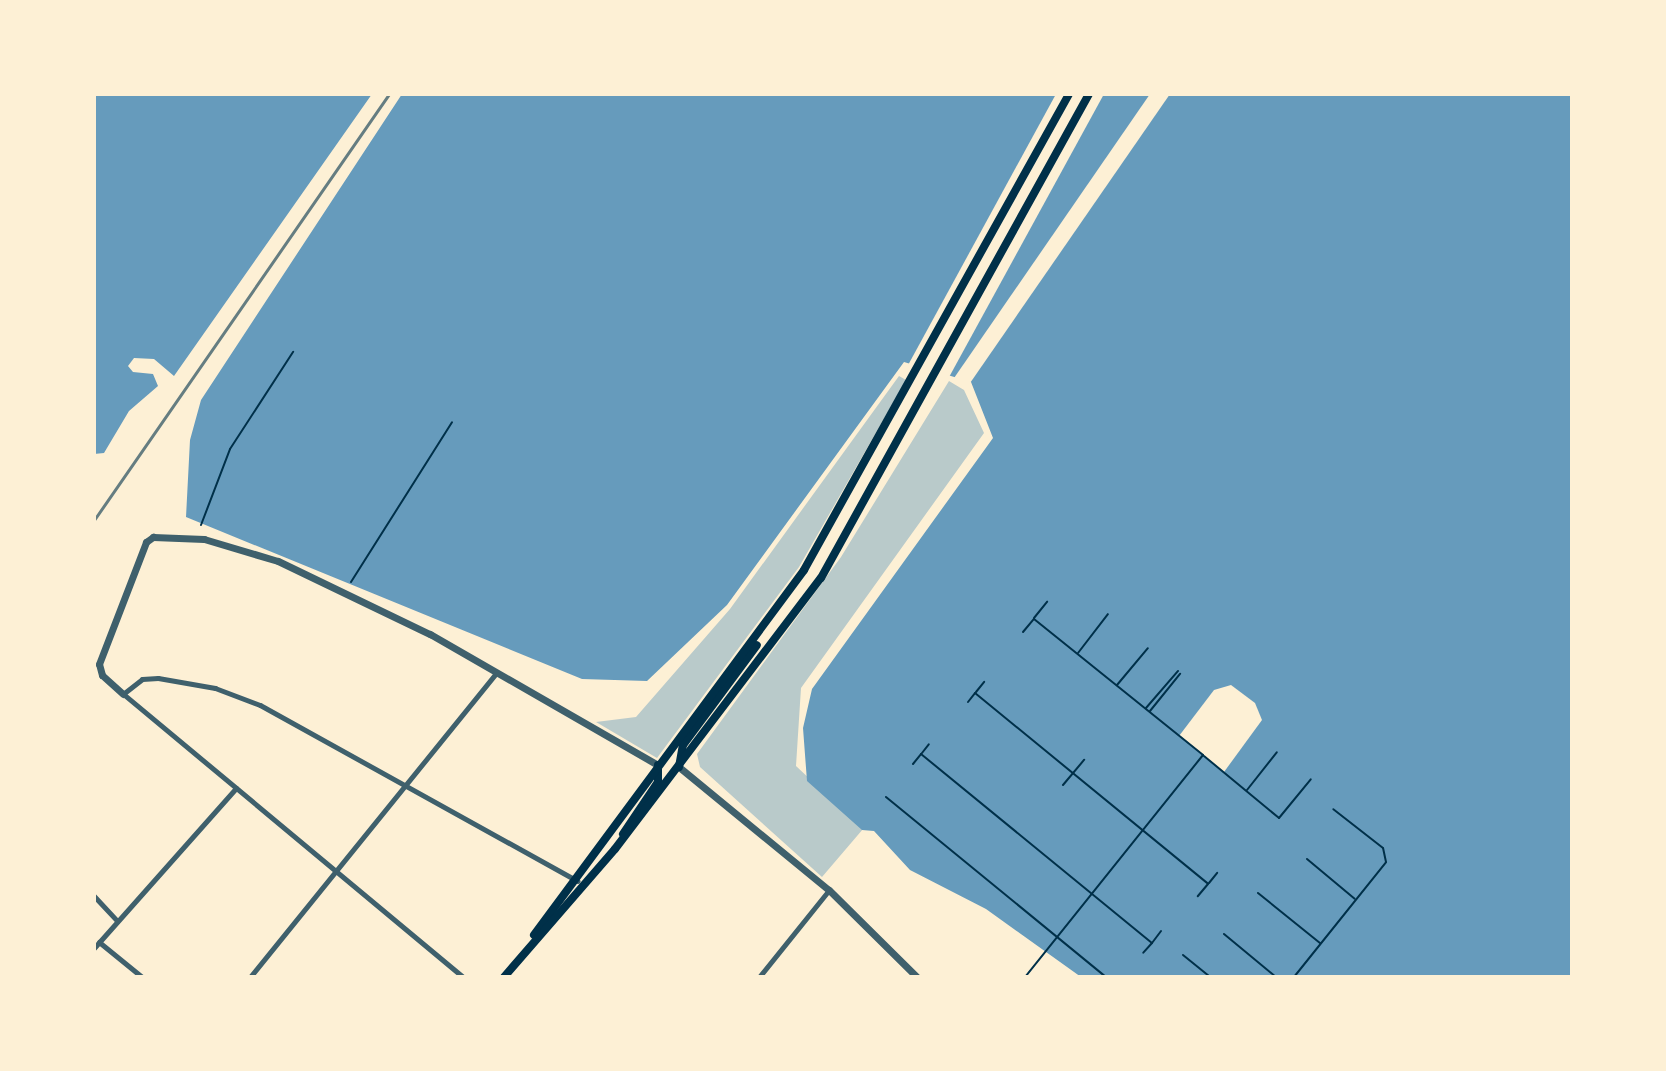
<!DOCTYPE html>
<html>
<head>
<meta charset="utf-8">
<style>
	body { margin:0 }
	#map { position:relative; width:1666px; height:1071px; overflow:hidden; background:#fdf0d5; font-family:Quicksand,sans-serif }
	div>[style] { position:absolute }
	.green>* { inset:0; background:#b9caca }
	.water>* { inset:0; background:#669bbc }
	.pier>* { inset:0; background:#fdf0d5 }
	.path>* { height:2px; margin:-1px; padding:0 1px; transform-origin:1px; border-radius:1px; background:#003049 }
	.minor>* { height:5px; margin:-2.5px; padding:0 2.5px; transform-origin:2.5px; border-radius:2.5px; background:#3f606c }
	.tertiary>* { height:7px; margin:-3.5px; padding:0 3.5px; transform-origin:3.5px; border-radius:3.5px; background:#3f606c }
	.primary>* { height:8px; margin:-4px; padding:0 4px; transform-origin:4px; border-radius:4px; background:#003049 }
	.rail>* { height:3px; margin:-1.5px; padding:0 1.5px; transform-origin:1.5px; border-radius:1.5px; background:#657d81 }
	span { translate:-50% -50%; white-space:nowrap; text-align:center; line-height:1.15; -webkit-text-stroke:6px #fdf0d5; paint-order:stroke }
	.frame { position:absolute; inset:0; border:96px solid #fdf0d5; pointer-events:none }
</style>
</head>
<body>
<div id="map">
	<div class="green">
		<i style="clip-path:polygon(899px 376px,906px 380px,799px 567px,657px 758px,596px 722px,636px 717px,730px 609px)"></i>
		<i style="clip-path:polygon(949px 381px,964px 390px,984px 433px,801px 688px,796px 766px,863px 829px,822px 877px,700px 767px,697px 754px,841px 557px)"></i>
	</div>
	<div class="water">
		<i style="clip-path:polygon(94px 94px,372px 94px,174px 376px,154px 359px,134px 358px,128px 366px,133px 372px,153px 374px,158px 386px,129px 411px,104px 453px,94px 454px)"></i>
		<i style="clip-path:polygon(402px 94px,1572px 94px,1572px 977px,1081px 977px,986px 909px,910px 870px,874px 831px,862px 830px,807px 781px,803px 728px,812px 689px,993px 438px,971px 382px,904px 362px,727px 605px,647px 681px,582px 679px,186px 517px,190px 440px,201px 400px)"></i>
	</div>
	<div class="pier">
		<i style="clip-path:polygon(1056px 94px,1104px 94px,948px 379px,907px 367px)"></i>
		<i style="clip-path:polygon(1150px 94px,1170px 94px,968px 386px,952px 381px)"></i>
		<i style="clip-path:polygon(1231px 685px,1255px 703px,1262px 720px,1224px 772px,1179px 736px,1214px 690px)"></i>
	</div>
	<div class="path">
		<i style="left:201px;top:525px;width:81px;rotate:-69.1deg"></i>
		<i style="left:230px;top:449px;width:116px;rotate:-57deg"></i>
		<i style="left:351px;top:582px;width:189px;rotate:-57.7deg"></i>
		<i style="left:1034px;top:618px;width:21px;rotate:-51deg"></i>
		<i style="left:1023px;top:632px;width:17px;rotate:-50deg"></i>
		<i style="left:1034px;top:619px;width:217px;rotate:38.8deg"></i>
		<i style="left:1203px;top:755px;width:285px;rotate:128.7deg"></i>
		<i style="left:1078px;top:653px;width:49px;rotate:-52.4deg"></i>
		<i style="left:1117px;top:685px;width:48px;rotate:-50deg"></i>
		<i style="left:976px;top:692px;width:13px;rotate:-51deg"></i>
		<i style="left:968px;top:702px;width:11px;rotate:-52deg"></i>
		<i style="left:975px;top:693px;width:301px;rotate:39.3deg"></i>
		<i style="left:1208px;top:884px;width:16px;rotate:130deg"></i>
		<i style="left:1146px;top:708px;width:49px;rotate:-49.1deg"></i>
		<i style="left:1150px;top:711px;width:48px;rotate:-51deg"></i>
		<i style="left:922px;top:753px;width:11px;rotate:-52deg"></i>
		<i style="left:1204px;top:756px;width:97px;rotate:39.6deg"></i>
		<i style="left:1279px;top:818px;width:50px;rotate:-50.6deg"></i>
		<i style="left:913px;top:764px;width:13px;rotate:-51deg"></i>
		<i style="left:921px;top:754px;width:298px;rotate:39.3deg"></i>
		<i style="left:1152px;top:943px;width:13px;rotate:132deg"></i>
		<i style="left:1063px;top:785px;width:33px;rotate:-50deg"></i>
		<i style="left:1247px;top:790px;width:48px;rotate:-51.7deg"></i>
		<i style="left:886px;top:797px;width:284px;rotate:39.3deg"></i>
		<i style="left:1307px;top:859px;width:62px;rotate:39.8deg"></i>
		<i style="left:1209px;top:883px;width:13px;rotate:-51deg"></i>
		<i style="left:1258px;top:893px;width:80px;rotate:38.9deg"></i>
		<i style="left:1224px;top:934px;width:67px;rotate:39.6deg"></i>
		<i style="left:1152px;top:943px;width:15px;rotate:-53deg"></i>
		<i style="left:1183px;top:955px;width:35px;rotate:39deg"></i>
		<i style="left:1294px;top:977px;width:147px;rotate:-51.3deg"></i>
		<i style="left:1386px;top:862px;width:14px;rotate:-102deg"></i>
		<i style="left:1383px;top:848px;width:63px;rotate:-142deg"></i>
	</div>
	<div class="minor">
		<i style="left:94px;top:896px;width:34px;rotate:47deg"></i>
		<i style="left:99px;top:942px;width:55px;rotate:39.1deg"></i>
		<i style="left:94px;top:948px;width:214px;rotate:-48.4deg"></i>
		<i style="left:250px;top:977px;width:392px;rotate:-51deg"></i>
		<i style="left:463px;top:977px;width:442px;rotate:-140.2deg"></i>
		<i style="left:123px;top:694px;width:24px;rotate:-38deg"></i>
		<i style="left:142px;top:679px;width:16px;rotate:-4deg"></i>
		<i style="left:158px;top:678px;width:58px;rotate:10deg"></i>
		<i style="left:215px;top:688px;width:48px;rotate:20.7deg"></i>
		<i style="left:260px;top:705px;width:363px;rotate:29deg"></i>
		<i style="left:759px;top:977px;width:112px;rotate:-51.2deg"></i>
	</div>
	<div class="tertiary">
		<i style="left:123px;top:694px;width:28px;rotate:-138deg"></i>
		<i style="left:102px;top:675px;width:11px;rotate:-105deg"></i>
		<i style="left:99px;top:664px;width:131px;rotate:-68.9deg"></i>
		<i style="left:146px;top:542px;width:9px;rotate:-36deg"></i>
		<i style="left:153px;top:537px;width:51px;rotate:2.2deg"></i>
		<i style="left:204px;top:539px;width:77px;rotate:16.6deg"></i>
		<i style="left:278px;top:561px;width:169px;rotate:25.7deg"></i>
		<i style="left:430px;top:634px;width:263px;rotate:29.9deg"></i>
		<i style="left:679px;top:767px;width:194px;rotate:39.4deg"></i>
		<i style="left:829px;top:890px;width:124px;rotate:44.7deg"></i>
	</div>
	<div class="primary">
		<i style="left:679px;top:767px;width:22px;rotate:-80deg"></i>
		<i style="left:683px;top:745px;width:124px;rotate:-53.5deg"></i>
		<i style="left:623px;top:834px;width:63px;rotate:-56.1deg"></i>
		<i style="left:658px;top:782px;width:17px;rotate:-90deg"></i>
		<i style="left:534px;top:935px;width:454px;rotate:-53.5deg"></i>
		<i style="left:804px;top:570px;width:545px;rotate:-60.89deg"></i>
		<i style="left:504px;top:977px;width:169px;rotate:-49.1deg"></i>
		<i style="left:615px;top:849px;width:340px;rotate:-52.8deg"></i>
		<i style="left:821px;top:578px;width:553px;rotate:-61.03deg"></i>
	</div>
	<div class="rail">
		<i style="left:94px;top:520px;width:518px;rotate:-55.3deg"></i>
	</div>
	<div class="frame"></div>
</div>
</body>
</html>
